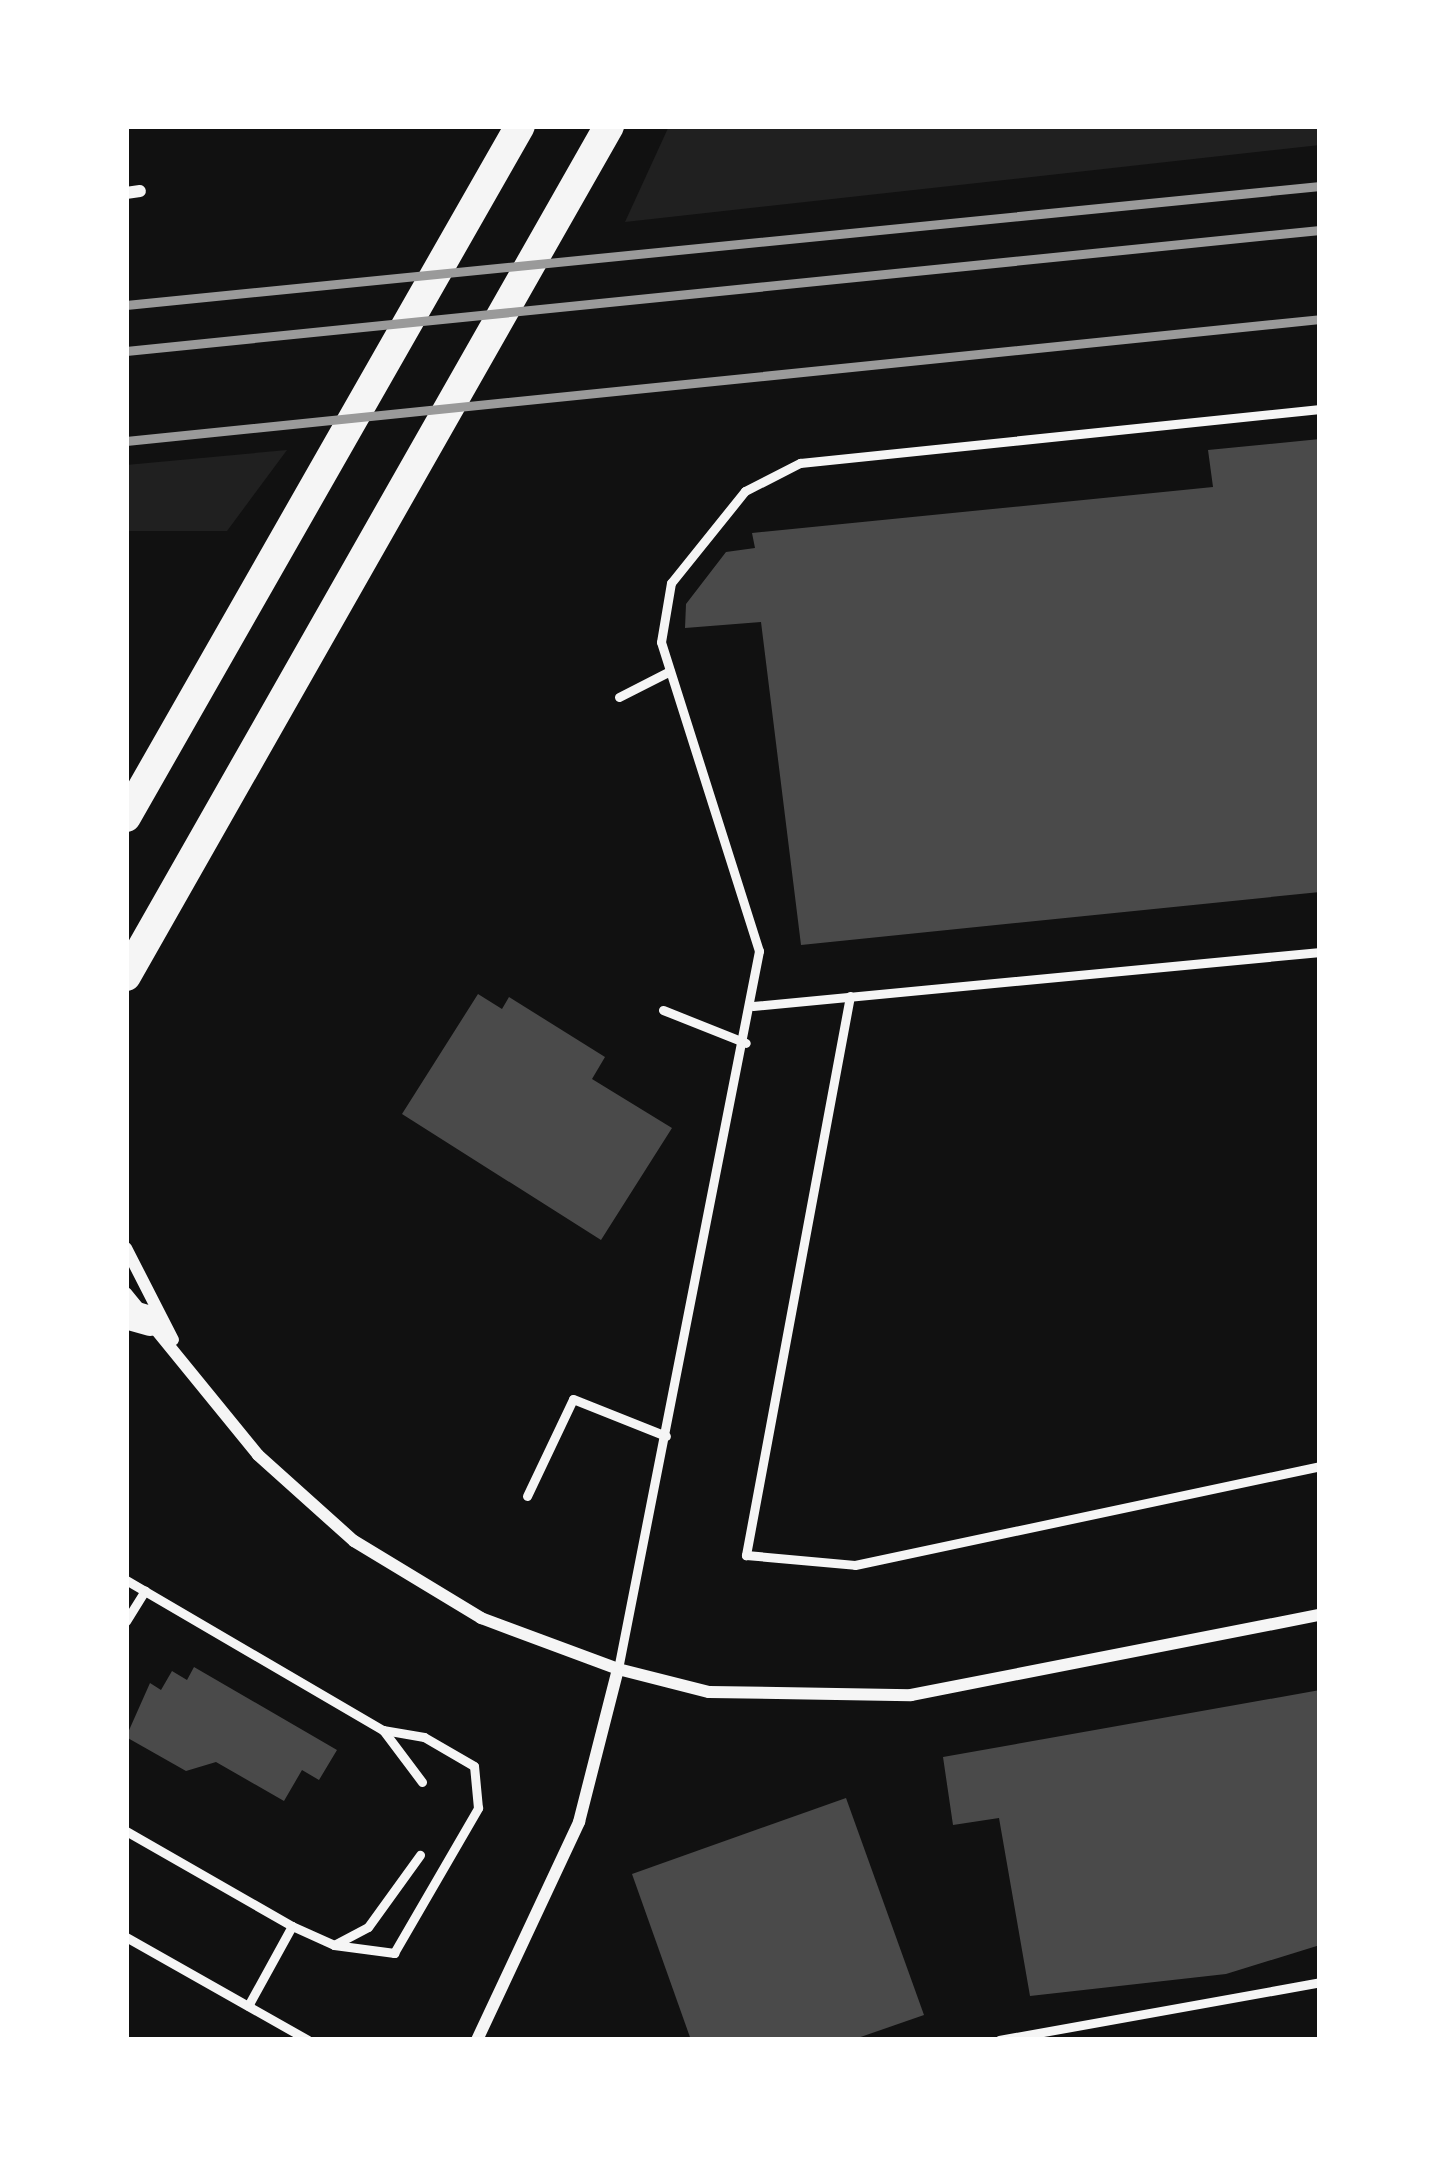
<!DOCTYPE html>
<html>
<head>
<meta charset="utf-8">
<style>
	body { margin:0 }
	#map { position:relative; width:1446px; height:2166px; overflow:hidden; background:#111; font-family:"Space Grotesk",sans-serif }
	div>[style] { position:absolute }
	.green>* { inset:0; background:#202020 }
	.building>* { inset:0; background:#4a4a4a }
	.service>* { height:9px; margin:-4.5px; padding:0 4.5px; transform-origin:4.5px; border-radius:4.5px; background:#f5f5f5 }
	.minor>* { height:12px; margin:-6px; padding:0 6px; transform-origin:6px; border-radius:6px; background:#f5f5f5 }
	.primary>* { height:30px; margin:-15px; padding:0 15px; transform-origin:15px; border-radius:15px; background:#f5f5f5 }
	.rail>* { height:9px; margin:-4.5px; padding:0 4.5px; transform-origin:4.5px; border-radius:4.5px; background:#9a9a9a }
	span { translate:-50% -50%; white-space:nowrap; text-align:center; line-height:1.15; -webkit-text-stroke:10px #fff; paint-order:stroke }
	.frame { position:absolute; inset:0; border:129px solid #fff; pointer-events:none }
</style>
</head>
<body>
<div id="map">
	<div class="green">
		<i style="clip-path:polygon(669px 126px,1320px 126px,1320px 145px,625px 222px)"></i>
		<i style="clip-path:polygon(287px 450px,227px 531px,126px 531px,126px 465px)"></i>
	</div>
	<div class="building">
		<i style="clip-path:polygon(1320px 439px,1320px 892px,801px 945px,761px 622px,685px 628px,686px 604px,726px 552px,755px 548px,752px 533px,1213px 487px,1208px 450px)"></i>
		<i style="clip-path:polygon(478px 994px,502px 1009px,509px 997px,605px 1057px,592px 1079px,672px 1128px,601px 1240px,402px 1114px)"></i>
		<i style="clip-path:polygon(194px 1667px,337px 1750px,319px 1780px,302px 1770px,284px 1801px,216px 1762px,186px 1771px,126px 1737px,150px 1683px,161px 1690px,172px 1671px,187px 1680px)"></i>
		<i style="clip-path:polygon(1320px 1690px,1320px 1945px,1226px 1974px,1030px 1996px,999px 1818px,953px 1825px,943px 1757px)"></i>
		<i style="clip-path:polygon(846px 1798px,924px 2015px,852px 2040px,691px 2040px,632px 1874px)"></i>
	</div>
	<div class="service">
		<i style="left:619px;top:697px;width:57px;rotate:-27deg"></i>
		<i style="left:850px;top:996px;width:569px;rotate:100.54deg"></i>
		<i style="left:746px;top:1555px;width:109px;rotate:5.2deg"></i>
		<i style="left:855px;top:1565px;width:475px;rotate:-12deg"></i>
		<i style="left:753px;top:1006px;width:570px;rotate:-5.44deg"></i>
		<i style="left:663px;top:1010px;width:89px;rotate:21.7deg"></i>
		<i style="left:527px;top:1496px;width:107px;rotate:-64.6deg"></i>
		<i style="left:573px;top:1399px;width:100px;rotate:21.7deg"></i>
		<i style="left:126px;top:1580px;width:298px;rotate:30.3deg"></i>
		<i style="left:383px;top:1730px;width:65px;rotate:53.1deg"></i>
		<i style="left:126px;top:1621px;width:36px;rotate:-58deg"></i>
		<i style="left:618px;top:1669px;width:732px;rotate:-78.89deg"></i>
		<i style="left:759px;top:951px;width:324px;rotate:-107.6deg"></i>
		<i style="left:661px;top:642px;width:60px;rotate:-80.4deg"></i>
		<i style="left:671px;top:583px;width:118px;rotate:-51.2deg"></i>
		<i style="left:745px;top:491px;width:62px;rotate:-27deg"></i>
		<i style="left:800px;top:463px;width:523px;rotate:-5.93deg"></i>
		<i style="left:126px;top:1831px;width:191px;rotate:29.8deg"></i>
		<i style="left:292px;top:1926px;width:91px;rotate:118.8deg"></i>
		<i style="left:292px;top:1926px;width:46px;rotate:24.3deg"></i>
		<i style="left:334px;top:1945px;width:38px;rotate:-28deg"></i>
		<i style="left:368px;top:1927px;width:89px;rotate:-54.2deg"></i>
		<i style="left:126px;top:1937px;width:209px;rotate:29.5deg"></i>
		<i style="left:334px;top:1945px;width:61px;rotate:7.6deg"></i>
		<i style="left:394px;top:1953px;width:168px;rotate:-59.9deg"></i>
		<i style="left:478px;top:1808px;width:42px;rotate:-95.4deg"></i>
		<i style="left:474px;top:1766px;width:58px;rotate:-149.9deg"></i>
		<i style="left:424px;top:1737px;width:42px;rotate:-170.3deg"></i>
		<i style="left:999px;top:2040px;width:326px;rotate:-10.2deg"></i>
	</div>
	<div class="minor">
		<i style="left:126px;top:193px;width:14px;rotate:-8deg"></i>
		<i style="left:126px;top:1248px;width:103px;rotate:62.9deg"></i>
		<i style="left:126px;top:1293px;width:209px;rotate:50.8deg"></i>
		<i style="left:258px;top:1455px;width:129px;rotate:41.9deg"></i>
		<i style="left:354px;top:1541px;width:149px;rotate:31.2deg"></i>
		<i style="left:481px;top:1618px;width:146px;rotate:20.4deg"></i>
		<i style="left:618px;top:1669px;width:94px;rotate:14.2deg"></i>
		<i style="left:709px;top:1692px;width:202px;rotate:0.9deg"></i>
		<i style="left:911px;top:1695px;width:417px;rotate:-11.1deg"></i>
		<i style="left:477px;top:2040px;width:241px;rotate:-64.9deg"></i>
		<i style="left:579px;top:1822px;width:158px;rotate:-75.7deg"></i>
	</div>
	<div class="primary">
		<i style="left:126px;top:817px;width:795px;rotate:-60.31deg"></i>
		<i style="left:126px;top:976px;width:978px;rotate:-60.39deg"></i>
		<i style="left:126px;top:1314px;width:25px;rotate:16deg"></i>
	</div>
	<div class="rail">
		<i style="left:126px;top:305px;width:1200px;rotate:-5.69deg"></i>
		<i style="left:126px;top:351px;width:1200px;rotate:-5.79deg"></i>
		<i style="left:126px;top:441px;width:1200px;rotate:-5.83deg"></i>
	</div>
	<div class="frame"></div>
</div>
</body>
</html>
